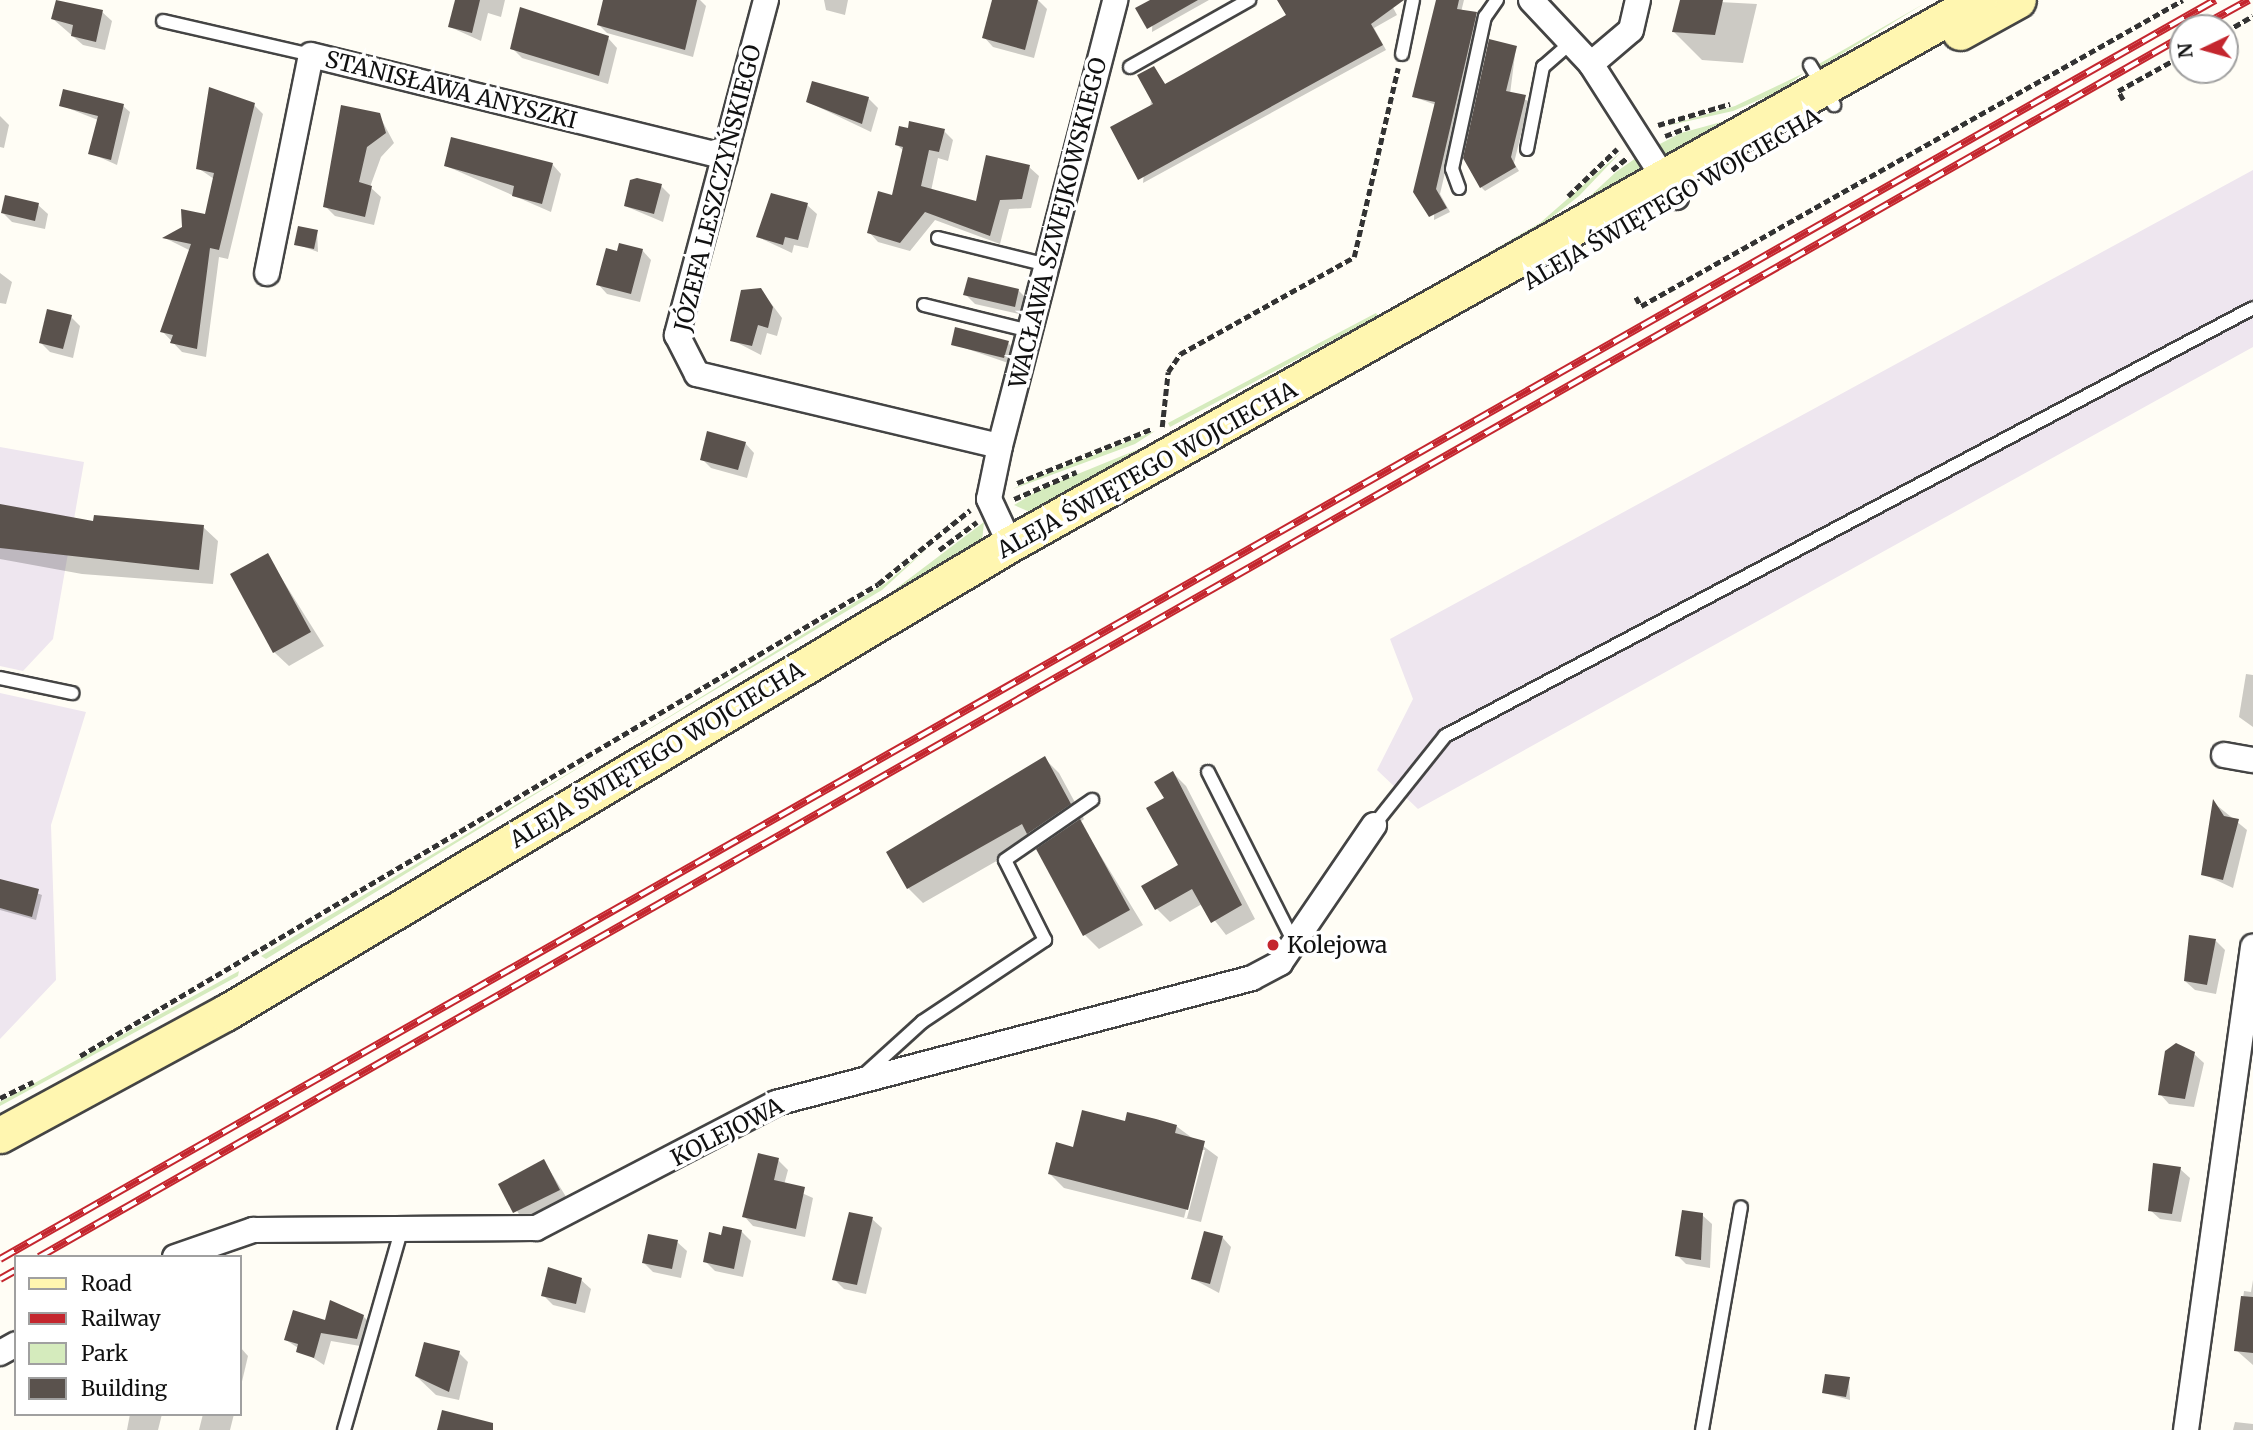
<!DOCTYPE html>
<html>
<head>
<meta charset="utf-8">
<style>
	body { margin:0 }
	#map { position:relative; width:2253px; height:1430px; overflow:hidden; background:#fffdf5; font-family:Merriweather,serif }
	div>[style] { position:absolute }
	.industrial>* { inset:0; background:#eee6ef }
	.green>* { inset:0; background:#d5ebbd }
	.shadow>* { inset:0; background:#0003 }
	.building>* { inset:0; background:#5a524d }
	.path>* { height:4.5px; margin-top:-2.25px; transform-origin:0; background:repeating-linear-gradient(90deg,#333 0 7px,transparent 0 10.5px) }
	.roads { filter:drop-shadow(2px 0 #444) drop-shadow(-2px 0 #444) drop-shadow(0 2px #444) drop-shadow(0 -2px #444) }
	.lane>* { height:12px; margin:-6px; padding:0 6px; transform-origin:6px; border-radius:6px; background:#fff }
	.street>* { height:24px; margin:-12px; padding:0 12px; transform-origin:12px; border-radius:12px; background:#fff }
	.secondary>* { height:35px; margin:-17.5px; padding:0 17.5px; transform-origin:17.5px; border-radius:17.5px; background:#fff6b0 }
	.rail>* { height:8px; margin-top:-4px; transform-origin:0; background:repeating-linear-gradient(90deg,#fff 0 16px,#c4262e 0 32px); box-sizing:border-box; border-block:2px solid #c4262e }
	.dots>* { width:19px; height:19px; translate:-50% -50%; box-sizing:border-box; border:4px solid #fff; border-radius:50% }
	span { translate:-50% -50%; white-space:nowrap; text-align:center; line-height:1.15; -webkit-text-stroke:7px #fff; paint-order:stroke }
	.street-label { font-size:23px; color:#111 }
	.poi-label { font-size:23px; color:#111 }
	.left { translate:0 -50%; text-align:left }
	.legend { position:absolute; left:14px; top:1255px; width:228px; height:161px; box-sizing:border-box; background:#fff; border:2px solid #a0a0a0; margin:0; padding:9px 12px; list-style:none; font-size:21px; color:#111 }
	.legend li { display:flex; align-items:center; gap:14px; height:35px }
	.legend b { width:35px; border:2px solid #a0a0a0 }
	.north { position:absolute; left:2169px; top:14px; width:70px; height:70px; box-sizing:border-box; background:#fff; border:2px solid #a0a0a0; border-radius:50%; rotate:265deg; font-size:19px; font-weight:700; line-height:28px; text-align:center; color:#111 }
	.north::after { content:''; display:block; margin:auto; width:24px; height:32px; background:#c4262e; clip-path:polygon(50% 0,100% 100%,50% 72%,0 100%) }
</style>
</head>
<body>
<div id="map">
	<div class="industrial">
		<i style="clip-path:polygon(2253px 170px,2253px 347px,1418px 809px,1377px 770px,1413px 699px,1390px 639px)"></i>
		<i style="clip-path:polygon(0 447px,84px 462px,53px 639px,23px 671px,0 666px)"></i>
		<i style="clip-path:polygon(0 693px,86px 712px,51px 825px,56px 980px,0 1039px)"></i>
	</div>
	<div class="green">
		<i style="clip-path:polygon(1925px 3px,1819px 68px,1817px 65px)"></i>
		<i style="clip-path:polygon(1804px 73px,1780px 91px,1733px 111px,1662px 127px,1735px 106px)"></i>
		<i style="clip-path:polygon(1736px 118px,1670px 159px,1656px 146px,1681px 133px)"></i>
		<i style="clip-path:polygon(1621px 152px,1579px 196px,1529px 235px,1391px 309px,1540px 223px)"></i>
		<i style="clip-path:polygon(1636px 158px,1644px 176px,1577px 208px,1616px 172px)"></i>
		<i style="clip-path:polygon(1376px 313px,1378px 316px,1170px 427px,1168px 423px)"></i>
		<i style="clip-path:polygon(1155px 431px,1135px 444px,1013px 489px,1033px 479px)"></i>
		<i style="clip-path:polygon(1161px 440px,1032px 513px,1014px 505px,1041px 489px)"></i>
		<i style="clip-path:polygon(984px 522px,982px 542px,632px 754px,627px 751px,885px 597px)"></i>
		<i style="clip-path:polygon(928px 548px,882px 590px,623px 745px,886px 583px)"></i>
		<i style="clip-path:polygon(608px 750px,266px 959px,261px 956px)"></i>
		<i style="clip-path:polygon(614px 759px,614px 765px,276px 961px)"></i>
		<i style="clip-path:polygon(239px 971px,238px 976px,0 1106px,0 1102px)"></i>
	</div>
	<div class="shadow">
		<i style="clip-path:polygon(457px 0,505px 0,501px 17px,488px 13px,481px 41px,450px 27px)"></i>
		<i style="clip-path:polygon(605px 0,700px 0,706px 6px,693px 57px,607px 33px,599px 25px)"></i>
		<i style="clip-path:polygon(824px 0,848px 0,845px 15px,826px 10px)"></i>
		<i style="clip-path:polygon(994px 0,1038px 0,1047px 9px,1034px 58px,993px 47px,984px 37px)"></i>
		<i style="clip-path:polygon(1153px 0,1209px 0,1152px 32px)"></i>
		<i style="clip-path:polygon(1279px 0,1389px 0,1397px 15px,1374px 28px,1386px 50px,1143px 183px,1154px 68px,1166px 85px,1288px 16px)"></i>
		<i style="clip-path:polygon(1437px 0,1464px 0,1461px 12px,1481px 18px,1440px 194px,1450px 212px,1434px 220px,1436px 105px,1414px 97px)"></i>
		<i style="clip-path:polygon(1682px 0,1757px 4px,1743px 63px,1702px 60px,1674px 32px)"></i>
		<i style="clip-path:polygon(102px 12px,112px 21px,105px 50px,83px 45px,53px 19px)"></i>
		<i style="clip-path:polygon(608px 38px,617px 48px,608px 84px,522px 58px,512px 48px)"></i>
		<i style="clip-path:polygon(1516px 47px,1510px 94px,1529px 101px,1514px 163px,1519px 171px,1485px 191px,1481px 187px)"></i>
		<i style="clip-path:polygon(868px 98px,878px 108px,871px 132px,808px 102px)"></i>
		<i style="clip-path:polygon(60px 105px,123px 106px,130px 112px,117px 165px,90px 153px,98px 120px)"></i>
		<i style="clip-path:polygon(254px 105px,263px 114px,228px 259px,219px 257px,206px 357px,182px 352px,162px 331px,191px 251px,165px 238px,206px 216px,214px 179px,198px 168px)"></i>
		<i style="clip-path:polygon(379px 115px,394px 143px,381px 157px,370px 187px,381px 197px,374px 225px,335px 216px,325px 206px)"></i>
		<i style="clip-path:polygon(0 116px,9px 125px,4px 148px,0 147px)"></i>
		<i style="clip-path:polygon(944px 131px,953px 140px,948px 161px,938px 158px,931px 191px,977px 203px,1029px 167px,1039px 176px,1031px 208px,1009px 209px,1000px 244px,935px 220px,910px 251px,878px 242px,869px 232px,893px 197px,904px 151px,897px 145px)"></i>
		<i style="clip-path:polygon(552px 164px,561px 174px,551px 212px,446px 166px)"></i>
		<i style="clip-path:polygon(661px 186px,670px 195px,663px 222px,625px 206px)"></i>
		<i style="clip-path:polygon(38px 205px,48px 214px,45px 229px,12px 222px,3px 213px)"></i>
		<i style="clip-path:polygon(807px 205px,817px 214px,808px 248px,794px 245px,792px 253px,758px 237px)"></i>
		<i style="clip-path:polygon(317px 232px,318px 252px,296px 244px)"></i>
		<i style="clip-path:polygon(642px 250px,651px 260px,640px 302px,607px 294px,598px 284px,619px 253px)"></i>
		<i style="clip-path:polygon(0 273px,12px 282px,6px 304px,0 303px)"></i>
		<i style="clip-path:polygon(761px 290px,782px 318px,777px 336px,767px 333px,761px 355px,732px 340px)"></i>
		<i style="clip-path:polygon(1018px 290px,1028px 300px,1024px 315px,975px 304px,965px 294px)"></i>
		<i style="clip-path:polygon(71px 317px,80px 326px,73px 358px,50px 352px,41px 343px)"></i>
		<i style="clip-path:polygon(1008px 343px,1015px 350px,1011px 364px,953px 344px)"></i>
		<i style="clip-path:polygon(745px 443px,754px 453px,747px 478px,711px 468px,702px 459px)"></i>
		<i style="clip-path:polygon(0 506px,95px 523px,203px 527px,218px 541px,213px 584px,82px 574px,0 559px)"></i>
		<i style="clip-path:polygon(267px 555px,324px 646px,289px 666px,274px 652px)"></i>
		<i style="clip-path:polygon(2246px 674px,2253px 675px,2253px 727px,2239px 717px)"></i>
		<i style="clip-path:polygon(1045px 759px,1059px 773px,1084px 819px,1080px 822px,1143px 925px,1099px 949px,1085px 935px,1035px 839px,923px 903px,908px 888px)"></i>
		<i style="clip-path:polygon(1173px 773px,1186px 786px,1255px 919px,1226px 935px,1202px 904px,1170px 922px,1157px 909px,1181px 865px,1167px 799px)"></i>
		<i style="clip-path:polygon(2214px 803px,2247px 830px,2233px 888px,2203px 874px)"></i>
		<i style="clip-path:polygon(0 880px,42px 895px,36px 920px,0 910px)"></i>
		<i style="clip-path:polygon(2216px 941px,2225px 950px,2216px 994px,2195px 990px,2185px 981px)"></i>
		<i style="clip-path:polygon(2194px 1054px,2204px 1063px,2194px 1107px,2169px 1104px,2160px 1094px)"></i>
		<i style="clip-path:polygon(evenodd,1126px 1123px,1176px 1126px,1218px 1157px,1201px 1222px,1064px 1188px,1050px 1174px,1074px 1149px,1126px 1123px,1201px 1150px,1205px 1150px,1187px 1218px,1184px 1218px,1201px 1150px)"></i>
		<i style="clip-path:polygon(778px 1160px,788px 1170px,784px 1185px,813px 1198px,805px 1237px,753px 1226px,744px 1216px)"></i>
		<i style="clip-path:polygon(544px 1161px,568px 1200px,524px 1222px,500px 1184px)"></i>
		<i style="clip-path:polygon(2180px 1169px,2190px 1178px,2181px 1222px,2160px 1219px,2150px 1210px)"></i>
		<i style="clip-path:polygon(1702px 1215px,1712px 1224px,1710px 1268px,1686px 1264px,1677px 1255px)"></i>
		<i style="clip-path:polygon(872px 1219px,882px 1228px,866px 1294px,844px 1289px,834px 1279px)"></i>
		<i style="clip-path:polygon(741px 1231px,751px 1241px,743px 1277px,715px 1271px,705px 1261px,723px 1237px)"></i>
		<i style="clip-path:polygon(1222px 1237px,1231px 1247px,1219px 1293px,1193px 1279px)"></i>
		<i style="clip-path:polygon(677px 1242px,687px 1251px,681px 1278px,653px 1272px,644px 1263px)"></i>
		<i style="clip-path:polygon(581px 1280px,591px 1289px,585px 1313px,553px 1305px,543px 1295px)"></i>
		<i style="clip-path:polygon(2253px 1280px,2253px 1365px,2236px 1350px,2244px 1291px,2251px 1292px)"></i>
		<i style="clip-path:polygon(363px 1316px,373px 1326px,366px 1347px,331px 1341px,324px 1365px,286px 1340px,326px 1322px)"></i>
		<i style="clip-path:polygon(240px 1347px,248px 1356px,240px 1390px)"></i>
		<i style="clip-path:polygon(459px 1353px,468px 1362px,459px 1400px,436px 1395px,416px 1376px)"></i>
		<i style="clip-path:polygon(1849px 1379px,1850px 1400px,1824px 1393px)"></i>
		<i style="clip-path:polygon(130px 1414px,162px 1414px,158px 1430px,127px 1430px)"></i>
		<i style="clip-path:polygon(203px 1414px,234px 1414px,230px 1430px,199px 1430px)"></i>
		<i style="clip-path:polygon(2235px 1422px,2253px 1424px,2253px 1430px,2233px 1430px)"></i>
	</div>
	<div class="building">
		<i style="clip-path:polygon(56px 0,103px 10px,96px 42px,71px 36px,73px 25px,51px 19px)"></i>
		<i style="clip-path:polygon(455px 0,480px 0,472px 33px,448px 27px)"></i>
		<i style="clip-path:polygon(603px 0,697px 0,685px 50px,597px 25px)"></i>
		<i style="clip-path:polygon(992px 0,1038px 0,1025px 50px,982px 38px)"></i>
		<i style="clip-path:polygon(1150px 0,1198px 0,1147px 29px,1135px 8px)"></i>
		<i style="clip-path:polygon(1277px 0,1404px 0,1371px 24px,1383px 45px,1138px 180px,1110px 127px,1153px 104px,1137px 75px,1154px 66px,1165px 84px,1183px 74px,1286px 15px)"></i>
		<i style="clip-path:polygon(1436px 0,1459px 0,1457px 9px,1477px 12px,1436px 189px,1447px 208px,1429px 217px,1413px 192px,1435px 102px,1412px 97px)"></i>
		<i style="clip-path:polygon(1680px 0,1723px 0,1715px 35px,1672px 32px)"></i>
		<i style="clip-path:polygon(520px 7px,609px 36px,599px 76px,510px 49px)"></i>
		<i style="clip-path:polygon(1489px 39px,1517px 46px,1506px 91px,1526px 95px,1511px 157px,1516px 167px,1480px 188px,1463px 158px)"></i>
		<i style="clip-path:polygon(812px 81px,869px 97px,862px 124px,806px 102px)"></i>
		<i style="clip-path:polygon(209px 87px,255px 103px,219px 250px,210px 248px,197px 349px,170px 343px,173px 335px,160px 332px,191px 244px,162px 238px,182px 227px,181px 209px,205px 214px,214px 173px,196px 169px)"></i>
		<i style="clip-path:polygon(63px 89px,124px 104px,111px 160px,88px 154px,98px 116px,59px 106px)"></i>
		<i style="clip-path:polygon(341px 105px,380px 113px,386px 133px,367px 147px,359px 182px,372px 186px,365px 217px,323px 207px)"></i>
		<i style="clip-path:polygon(909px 121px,945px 129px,939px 152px,929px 150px,921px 186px,976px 201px,986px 155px,1030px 165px,1022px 199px,1000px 200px,990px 236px,925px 212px,900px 243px,867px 233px,878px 191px,892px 195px,903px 147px,895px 145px,899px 126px,908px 128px)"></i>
		<i style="clip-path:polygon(451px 137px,553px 163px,542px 204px,512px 196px,514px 186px,444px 166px)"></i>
		<i style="clip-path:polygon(637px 178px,662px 184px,654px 214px,624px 206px,630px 180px)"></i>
		<i style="clip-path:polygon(771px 193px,808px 203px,798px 240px,785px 237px,783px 245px,756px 237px)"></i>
		<i style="clip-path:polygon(5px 195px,39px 203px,35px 221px,1px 213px)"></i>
		<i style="clip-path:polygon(298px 226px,318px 230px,314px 249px,294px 245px)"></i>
		<i style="clip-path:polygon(619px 243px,643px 249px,631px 294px,596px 285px,606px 248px,617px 251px)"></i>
		<i style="clip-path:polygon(968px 277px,1019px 289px,1015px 307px,963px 295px)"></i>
		<i style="clip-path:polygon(761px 288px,773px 307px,768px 328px,758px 325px,752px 346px,730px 341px,741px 290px)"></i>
		<i style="clip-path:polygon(47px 309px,72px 315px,63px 349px,39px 343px)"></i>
		<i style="clip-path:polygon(955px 327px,1009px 341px,1004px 358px,951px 345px)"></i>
		<i style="clip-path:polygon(707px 431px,746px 442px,738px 470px,700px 460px)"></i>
		<i style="clip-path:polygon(0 504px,93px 521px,94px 515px,204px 525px,199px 570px,0 548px)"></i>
		<i style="clip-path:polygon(268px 553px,311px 632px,273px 653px,230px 574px)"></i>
		<i style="clip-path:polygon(1045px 756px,1071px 804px,1027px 834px,1022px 824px,907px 889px,886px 852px)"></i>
		<i style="clip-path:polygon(1173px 771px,1242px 905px,1211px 923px,1192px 889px,1155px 910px,1141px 886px,1178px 865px,1146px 808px,1164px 798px,1154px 782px)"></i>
		<i style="clip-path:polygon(2213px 799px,2224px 816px,2239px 819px,2223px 880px,2201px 875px)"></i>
		<i style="clip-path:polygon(1080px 819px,1130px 910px,1083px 936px,1036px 849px)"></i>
		<i style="clip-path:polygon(0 879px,39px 889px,32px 917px,0 908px)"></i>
		<i style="clip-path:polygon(2189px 935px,2216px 939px,2207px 985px,2184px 981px)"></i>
		<i style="clip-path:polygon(2176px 1043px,2195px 1052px,2185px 1099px,2158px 1095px,2165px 1051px)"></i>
		<i style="clip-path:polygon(1082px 1110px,1125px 1121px,1127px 1112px,1156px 1119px,1177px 1125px,1175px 1133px,1205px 1141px,1188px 1210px,1048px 1174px,1056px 1142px,1073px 1147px)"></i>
		<i style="clip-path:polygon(758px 1153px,779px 1158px,774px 1180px,805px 1187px,796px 1229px,742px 1217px)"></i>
		<i style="clip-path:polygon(544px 1159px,560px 1190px,513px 1213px,498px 1184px)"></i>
		<i style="clip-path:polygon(2153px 1163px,2181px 1167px,2172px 1214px,2148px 1211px)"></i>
		<i style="clip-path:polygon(1682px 1210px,1703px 1213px,1701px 1260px,1675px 1256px)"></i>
		<i style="clip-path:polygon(849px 1212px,873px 1217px,857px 1285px,832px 1280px)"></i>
		<i style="clip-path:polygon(723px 1226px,742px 1230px,734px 1269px,703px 1262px,709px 1232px,721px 1235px)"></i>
		<i style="clip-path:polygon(1204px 1231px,1223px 1236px,1210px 1284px,1191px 1279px)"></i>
		<i style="clip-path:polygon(648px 1234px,678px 1240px,672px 1269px,642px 1263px)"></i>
		<i style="clip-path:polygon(548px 1267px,582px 1278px,576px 1304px,541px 1296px)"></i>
		<i style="clip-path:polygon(2241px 1296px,2253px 1297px,2253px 1353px,2234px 1351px)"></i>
		<i style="clip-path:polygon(330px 1300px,364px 1315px,357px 1339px,321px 1333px,314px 1358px,296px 1352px,298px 1344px,284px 1340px,293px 1310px,325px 1320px)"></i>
		<i style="clip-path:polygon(424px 1342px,460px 1351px,449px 1392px,415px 1376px)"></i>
		<i style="clip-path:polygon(1825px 1374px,1850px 1377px,1846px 1397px,1822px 1393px)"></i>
		<i style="clip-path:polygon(442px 1410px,493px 1423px,493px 1430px,437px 1430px)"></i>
	</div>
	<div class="path">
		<i style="left:2225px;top:32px;width:32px;rotate:-30deg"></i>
		<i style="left:2123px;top:100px;width:10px;rotate:-119deg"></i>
		<i style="left:2118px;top:91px;width:74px;rotate:-29deg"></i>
		<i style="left:1658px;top:125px;width:75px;rotate:-16.3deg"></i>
		<i style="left:1665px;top:136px;width:26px;rotate:-21deg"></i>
		<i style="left:1612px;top:170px;width:19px;rotate:-39deg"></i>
		<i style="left:1568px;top:196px;width:68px;rotate:-43.8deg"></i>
		<i style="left:1636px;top:297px;width:10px;rotate:61deg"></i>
		<i style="left:1641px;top:306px;width:622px;rotate:-29.45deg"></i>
		<i style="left:1162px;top:427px;width:55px;rotate:-83.8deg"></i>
		<i style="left:1168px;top:372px;width:22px;rotate:-56deg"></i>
		<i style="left:1180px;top:354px;width:199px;rotate:-29.1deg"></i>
		<i style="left:1354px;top:257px;width:194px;rotate:-76.9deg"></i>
		<i style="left:1017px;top:483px;width:144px;rotate:-21.9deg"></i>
		<i style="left:1014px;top:499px;width:68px;rotate:-23.5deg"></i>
		<i style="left:939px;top:550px;width:47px;rotate:-36.4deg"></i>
		<i style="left:80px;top:1056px;width:927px;rotate:-30.6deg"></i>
		<i style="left:878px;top:584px;width:118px;rotate:-38.8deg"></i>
		<i style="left:0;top:1098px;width:37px;rotate:-26deg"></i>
	</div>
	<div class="roads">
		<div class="lane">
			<i style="left:163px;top:21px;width:152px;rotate:12.9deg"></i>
			<i style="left:1402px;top:54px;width:55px;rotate:-78.5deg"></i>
			<i style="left:1810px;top:65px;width:47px;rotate:59deg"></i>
			<i style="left:1130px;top:67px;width:137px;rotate:-29.4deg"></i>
			<i style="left:1527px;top:149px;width:84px;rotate:-79deg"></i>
			<i style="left:1543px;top:67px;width:38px;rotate:-41deg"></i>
			<i style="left:1459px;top:188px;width:20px;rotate:-110deg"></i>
			<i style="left:1452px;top:169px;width:156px;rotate:-77.8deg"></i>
			<i style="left:1485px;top:17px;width:21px;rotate:-55deg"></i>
			<i style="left:938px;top:238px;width:112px;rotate:13.9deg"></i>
			<i style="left:924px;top:305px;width:109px;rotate:13.8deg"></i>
			<i style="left:0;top:678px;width:74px;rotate:11.8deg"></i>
			<i style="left:1208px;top:772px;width:193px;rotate:63.2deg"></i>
			<i style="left:1374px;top:825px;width:114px;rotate:-51.4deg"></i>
			<i style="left:1445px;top:736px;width:914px;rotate:-27.91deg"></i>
			<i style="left:866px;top:1073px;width:76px;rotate:-42.3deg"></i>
			<i style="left:922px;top:1022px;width:148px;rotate:-33.7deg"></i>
			<i style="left:1045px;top:940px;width:89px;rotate:-116.6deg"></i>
			<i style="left:1005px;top:860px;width:106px;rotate:-34.6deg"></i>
			<i style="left:344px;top:1430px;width:207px;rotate:-74deg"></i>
			<i style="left:1702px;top:1430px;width:226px;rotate:-80.1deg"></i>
		</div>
		<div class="street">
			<i style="left:766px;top:0;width:347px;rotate:104.9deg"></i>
			<i style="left:677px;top:335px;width:44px;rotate:62.9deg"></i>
			<i style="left:697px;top:374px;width:311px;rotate:13.4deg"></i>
			<i style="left:1000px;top:446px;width:461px;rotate:-75.5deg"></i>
			<i style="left:1531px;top:0;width:88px;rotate:46.8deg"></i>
			<i style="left:1591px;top:64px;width:158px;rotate:57.4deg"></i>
			<i style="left:1591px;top:64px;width:52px;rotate:-40.4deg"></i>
			<i style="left:1631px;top:30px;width:31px;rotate:-77deg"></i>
			<i style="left:267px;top:273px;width:222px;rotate:-78.6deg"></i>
			<i style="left:311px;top:55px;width:426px;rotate:13.8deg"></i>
			<i style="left:1000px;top:446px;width:54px;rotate:101.7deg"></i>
			<i style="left:989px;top:499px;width:50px;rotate:65deg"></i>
			<i style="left:2224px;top:755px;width:29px;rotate:10deg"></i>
			<i style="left:175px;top:1257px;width:83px;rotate:-19.1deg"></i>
			<i style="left:253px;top:1230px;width:283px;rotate:-0.4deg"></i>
			<i style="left:536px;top:1228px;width:271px;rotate:-27.5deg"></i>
			<i style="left:776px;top:1103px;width:492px;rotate:-14.7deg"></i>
			<i style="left:1252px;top:978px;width:32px;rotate:-28deg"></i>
			<i style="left:1280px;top:963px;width:167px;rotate:-55.7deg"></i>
			<i style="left:0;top:1353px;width:18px;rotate:-29deg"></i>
			<i style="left:2186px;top:1430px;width:488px;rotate:-82.1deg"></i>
		</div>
		<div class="secondary">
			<i style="left:1960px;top:32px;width:66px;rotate:-28.9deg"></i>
			<i style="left:0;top:1135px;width:256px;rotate:-28.5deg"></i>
			<i style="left:225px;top:1013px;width:914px;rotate:-30.86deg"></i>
			<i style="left:1010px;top:544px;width:1111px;rotate:-29.31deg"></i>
		</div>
	</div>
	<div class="rail">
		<i style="left:2198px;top:28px;width:58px;rotate:-28.8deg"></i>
		<i style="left:39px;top:1257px;width:2467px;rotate:-29.66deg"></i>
		<i style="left:0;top:1259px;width:2548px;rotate:-29.61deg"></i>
		<i style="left:0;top:1279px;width:18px;rotate:-29deg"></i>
	</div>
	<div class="dots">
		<i style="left:1273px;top:945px;background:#c4262e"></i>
	</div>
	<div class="street-label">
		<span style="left:451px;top:90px;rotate:14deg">STANISŁAWA ANYSZKI</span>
		<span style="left:718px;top:188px;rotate:-76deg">JÓZEFA LESZCZYŃSKIEGO</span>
		<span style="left:1672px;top:199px;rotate:-30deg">ALEJA ŚWIĘTEGO WOJCIECHA</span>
		<span style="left:1058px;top:223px;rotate:-76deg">WACŁAWA SZWEJKOWSKIEGO</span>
		<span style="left:1147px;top:470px;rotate:-29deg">ALEJA ŚWIĘTEGO WOJCIECHA</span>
		<span style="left:657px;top:755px;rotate:-31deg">ALEJA ŚWIĘTEGO WOJCIECHA</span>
		<span style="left:727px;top:1132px;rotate:-27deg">KOLEJOWA</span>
	</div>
	<div class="poi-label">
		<span class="left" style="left:1287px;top:945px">Kolejowa</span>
	</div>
	<ul class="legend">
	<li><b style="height:9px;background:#fff6b0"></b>Road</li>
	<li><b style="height:9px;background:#c4262e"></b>Railway</li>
	<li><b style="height:19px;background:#d5ebbd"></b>Park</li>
	<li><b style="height:19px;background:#5a524d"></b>Building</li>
	</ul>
	<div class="north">N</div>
</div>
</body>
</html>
